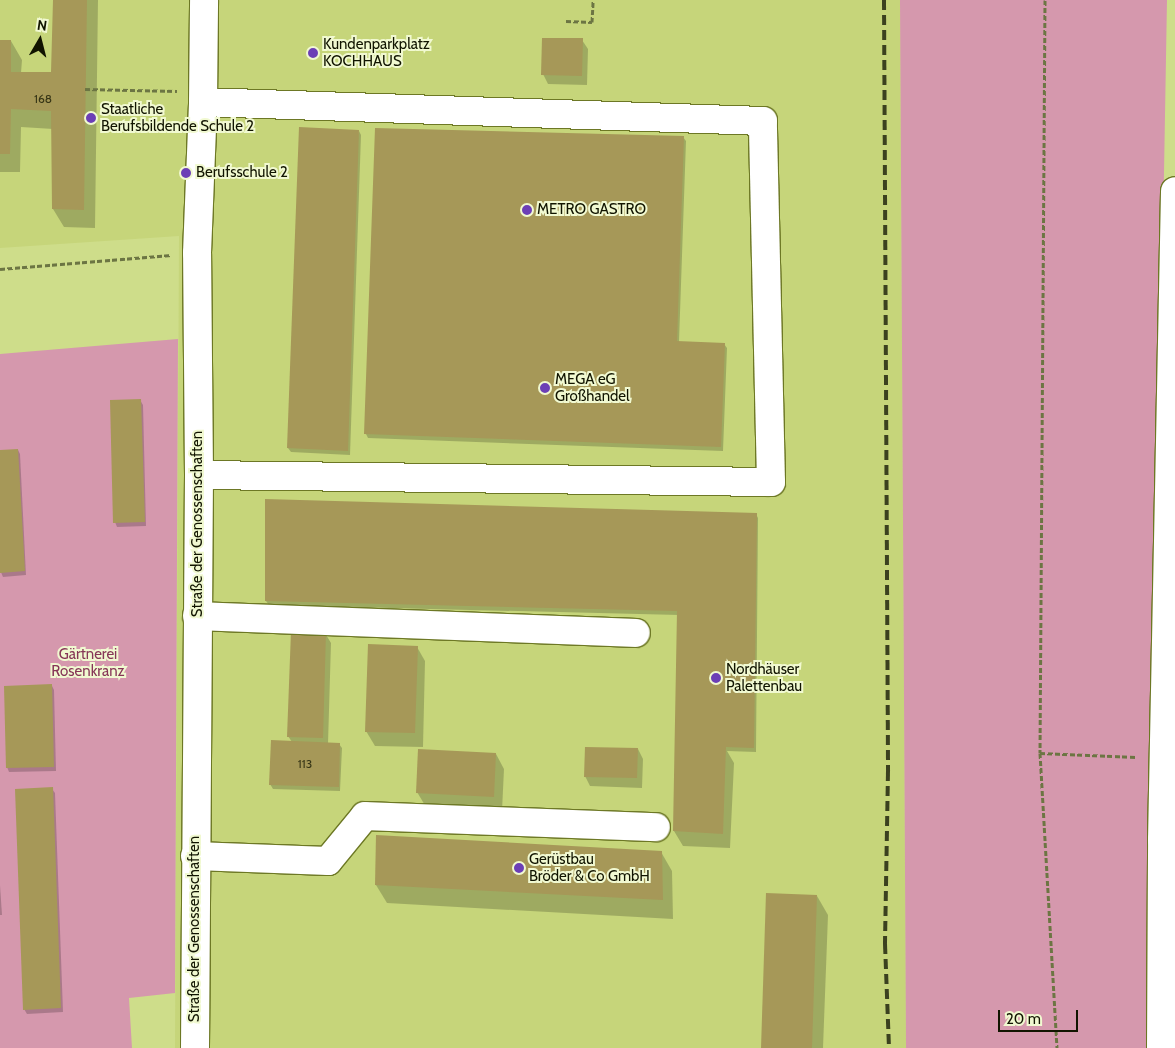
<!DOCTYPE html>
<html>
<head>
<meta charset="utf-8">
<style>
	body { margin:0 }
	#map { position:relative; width:1175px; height:1048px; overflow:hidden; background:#cedd8a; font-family:Cabin,sans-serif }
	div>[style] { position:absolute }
	.built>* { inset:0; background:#c6d57a }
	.green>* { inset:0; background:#d598ad }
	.shadow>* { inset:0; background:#0003 }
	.building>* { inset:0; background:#a69858 }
	.path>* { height:3px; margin-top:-1.5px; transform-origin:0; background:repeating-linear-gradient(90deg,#6c7543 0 5px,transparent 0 7.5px) }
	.roads { filter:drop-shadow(1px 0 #6d7825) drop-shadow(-1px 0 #6d7825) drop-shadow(0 1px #6d7825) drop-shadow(0 -1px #6d7825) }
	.minor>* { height:28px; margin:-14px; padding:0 14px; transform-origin:14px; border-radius:14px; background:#fff }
	.rail>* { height:4px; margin-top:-2px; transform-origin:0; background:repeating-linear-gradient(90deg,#3b411f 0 10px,transparent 0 15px) }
	.dots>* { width:14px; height:14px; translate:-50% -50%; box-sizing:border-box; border:2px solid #f1f9d1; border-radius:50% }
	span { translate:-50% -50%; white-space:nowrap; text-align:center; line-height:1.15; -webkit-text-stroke:4px #f1f9d1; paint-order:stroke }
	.number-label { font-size:12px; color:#363516 }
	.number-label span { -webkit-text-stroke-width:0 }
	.poi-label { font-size:15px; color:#111400 }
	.left { translate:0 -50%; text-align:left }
	.street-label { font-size:15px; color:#111400 }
	.park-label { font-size:15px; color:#863657 }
	.north { position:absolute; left:15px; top:15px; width:50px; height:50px; -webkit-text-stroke:4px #f1f9d1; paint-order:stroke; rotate:8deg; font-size:14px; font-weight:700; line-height:20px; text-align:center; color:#111400 }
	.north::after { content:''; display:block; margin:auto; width:18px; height:22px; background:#111400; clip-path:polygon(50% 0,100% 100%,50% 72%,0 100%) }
	.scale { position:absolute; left:998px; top:1010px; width:80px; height:22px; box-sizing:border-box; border:2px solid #111400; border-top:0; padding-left:6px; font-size:15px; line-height:18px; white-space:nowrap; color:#111400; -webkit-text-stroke:4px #f1f9d1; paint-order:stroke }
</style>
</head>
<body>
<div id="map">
	<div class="built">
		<i style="clip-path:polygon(0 0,900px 0,906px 1048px,175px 1048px,179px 236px,0 248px)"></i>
	</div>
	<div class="green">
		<i style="clip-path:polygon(900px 0,1167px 0,1154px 750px,1175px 750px,1175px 1048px,906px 1048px)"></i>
		<i style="clip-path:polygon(178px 339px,175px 993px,129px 998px,132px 1048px,0 1048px,0 354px)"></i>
	</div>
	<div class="shadow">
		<i style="clip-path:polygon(54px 0,98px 0,95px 228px,64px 227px,53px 209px,53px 129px,21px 127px,20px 172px,0 172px,0 41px,11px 41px,22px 60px,21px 73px,53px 73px)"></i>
		<i style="clip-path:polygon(582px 40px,588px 49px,587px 85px,548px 84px,543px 74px)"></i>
		<i style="clip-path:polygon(359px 131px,361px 135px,350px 455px,291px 452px,288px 448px)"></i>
		<i style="clip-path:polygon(683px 137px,686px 141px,679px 342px,724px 344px,727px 348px,723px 451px,368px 438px,366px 434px)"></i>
		<i style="clip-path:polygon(140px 400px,143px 405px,146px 526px,117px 527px,115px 522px)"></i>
		<i style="clip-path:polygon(18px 450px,20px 454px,26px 575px,3px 577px,0 570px,0 451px)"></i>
		<i style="clip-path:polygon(756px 514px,758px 518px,756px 752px,727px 751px,734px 763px,730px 848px,683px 846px,674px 831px,679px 615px,269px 605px,266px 601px)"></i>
		<i style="clip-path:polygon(325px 633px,331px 643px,328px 744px,339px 744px,342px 748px,340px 791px,273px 789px,270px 784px,292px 742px,288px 736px)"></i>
		<i style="clip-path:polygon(417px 647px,425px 661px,423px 747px,375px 746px,366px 731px)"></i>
		<i style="clip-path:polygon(52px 686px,54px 690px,56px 771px,9px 772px,7px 767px)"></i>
		<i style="clip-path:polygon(638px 749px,643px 759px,642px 788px,590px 786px,585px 776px)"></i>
		<i style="clip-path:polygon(496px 754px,504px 769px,502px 811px,426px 807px,417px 792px)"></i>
		<i style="clip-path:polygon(52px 789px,55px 793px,63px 1012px,27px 1014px,24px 1009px)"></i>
		<i style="clip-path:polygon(661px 852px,672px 871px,673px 919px,387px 903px,376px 885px)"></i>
		<i style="clip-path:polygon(0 885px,2px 915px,0 915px)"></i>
		<i style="clip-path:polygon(817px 896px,828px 915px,823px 1048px,762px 1048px)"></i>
	</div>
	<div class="building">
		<i style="clip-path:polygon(53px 0,87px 0,84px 210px,52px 209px,51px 111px,11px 109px,10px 154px,0 154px,0 40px,11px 40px,11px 72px,51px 72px)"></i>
		<i style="clip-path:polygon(542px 38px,583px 38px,582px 76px,541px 75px)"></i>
		<i style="clip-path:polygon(299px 127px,359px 130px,348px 451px,287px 448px)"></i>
		<i style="clip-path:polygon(375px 128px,684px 136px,677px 341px,725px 343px,721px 447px,364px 434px)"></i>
		<i style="clip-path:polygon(141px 399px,145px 522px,113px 523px,110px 400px)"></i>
		<i style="clip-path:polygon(18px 449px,25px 571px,0 573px,0 450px)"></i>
		<i style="clip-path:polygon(265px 499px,757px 513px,754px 748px,726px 747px,723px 834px,673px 831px,677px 611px,265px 601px)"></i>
		<i style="clip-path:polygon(291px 631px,326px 632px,323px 738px,287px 737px)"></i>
		<i style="clip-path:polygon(368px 644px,418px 646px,415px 733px,365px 732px)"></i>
		<i style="clip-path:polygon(52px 684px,54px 767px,6px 768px,4px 686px)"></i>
		<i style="clip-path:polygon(271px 740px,340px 743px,339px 787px,269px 785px)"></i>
		<i style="clip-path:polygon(585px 747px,638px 748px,637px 778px,584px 777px)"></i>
		<i style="clip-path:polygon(418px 749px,496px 753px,494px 797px,416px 793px)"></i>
		<i style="clip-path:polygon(53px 787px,61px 1008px,23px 1010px,15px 789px)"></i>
		<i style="clip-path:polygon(376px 835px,662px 851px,663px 900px,375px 885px)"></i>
		<i style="clip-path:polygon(766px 893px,817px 895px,812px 1048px,761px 1048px)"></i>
	</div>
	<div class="path">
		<i style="left:1045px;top:0;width:753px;rotate:90.38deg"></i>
		<i style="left:1040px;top:753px;width:295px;rotate:86.7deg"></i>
		<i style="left:566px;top:21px;width:26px;rotate:2deg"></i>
		<i style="left:592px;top:22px;width:22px;rotate:-87deg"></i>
		<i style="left:85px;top:89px;width:92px;rotate:1.2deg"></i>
		<i style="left:0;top:269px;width:172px;rotate:-4.7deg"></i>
		<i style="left:1040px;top:753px;width:96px;rotate:2.4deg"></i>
	</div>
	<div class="roads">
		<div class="minor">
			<i style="left:199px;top:475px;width:572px;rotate:0.7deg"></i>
			<i style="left:771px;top:482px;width:361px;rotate:-91.3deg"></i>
			<i style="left:763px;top:121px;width:560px;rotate:-178.06deg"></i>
			<i style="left:197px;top:616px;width:439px;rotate:2.2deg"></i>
			<i style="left:195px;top:856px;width:133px;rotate:2.2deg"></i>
			<i style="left:328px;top:861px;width:58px;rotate:-50.6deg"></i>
			<i style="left:365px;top:816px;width:291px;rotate:2.2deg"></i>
			<i style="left:195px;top:1048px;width:573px;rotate:-89.6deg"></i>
			<i style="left:199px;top:475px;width:222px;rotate:-90.5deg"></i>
			<i style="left:197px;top:253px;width:151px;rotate:-87.7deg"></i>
			<i style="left:203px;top:102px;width:102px;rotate:-89.4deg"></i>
			<i style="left:1161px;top:1048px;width:208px;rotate:-89.7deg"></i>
			<i style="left:1162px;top:840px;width:649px;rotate:-88.85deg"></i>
		</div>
	</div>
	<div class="rail">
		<i style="left:884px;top:0;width:771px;rotate:89.7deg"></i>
		<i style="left:888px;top:771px;width:173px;rotate:91deg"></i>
		<i style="left:885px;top:944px;width:104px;rotate:87.8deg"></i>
	</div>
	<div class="dots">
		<i style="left:313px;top:53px;background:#6c3fb6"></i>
		<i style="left:91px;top:118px;background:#6c3fb6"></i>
		<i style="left:186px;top:173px;background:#6c3fb6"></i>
		<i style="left:527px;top:210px;background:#6c3fb6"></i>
		<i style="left:545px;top:388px;background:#6c3fb6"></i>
		<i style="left:716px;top:678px;background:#6c3fb6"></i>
		<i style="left:519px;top:868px;background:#6c3fb6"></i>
	</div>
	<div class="number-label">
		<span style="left:43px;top:99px">168</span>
		<span style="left:305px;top:764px">113</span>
	</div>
	<div class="poi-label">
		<span class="left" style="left:323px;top:53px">Kundenparkplatz<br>KOCHHAUS</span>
		<span class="left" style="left:101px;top:118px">Staatliche<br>Berufsbildende Schule 2</span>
		<span class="left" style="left:196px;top:173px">Berufsschule 2</span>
		<span class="left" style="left:537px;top:210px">METRO GASTRO</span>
		<span class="left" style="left:555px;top:388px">MEGA eG<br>Großhandel</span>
		<span class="left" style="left:726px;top:678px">Nordhäuser<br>Palettenbau</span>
		<span class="left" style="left:529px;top:868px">Gerüstbau<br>Bröder &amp; Co GmbH</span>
	</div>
	<div class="street-label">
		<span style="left:198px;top:524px;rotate:-90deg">Straße der Genossenschaften</span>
		<span style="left:195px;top:929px;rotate:-90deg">Straße der Genossenschaften</span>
	</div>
	<div class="park-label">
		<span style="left:88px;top:663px">Gärtnerei<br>Rosenkranz</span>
	</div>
	<div class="north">N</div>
	<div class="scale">20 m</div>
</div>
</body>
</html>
